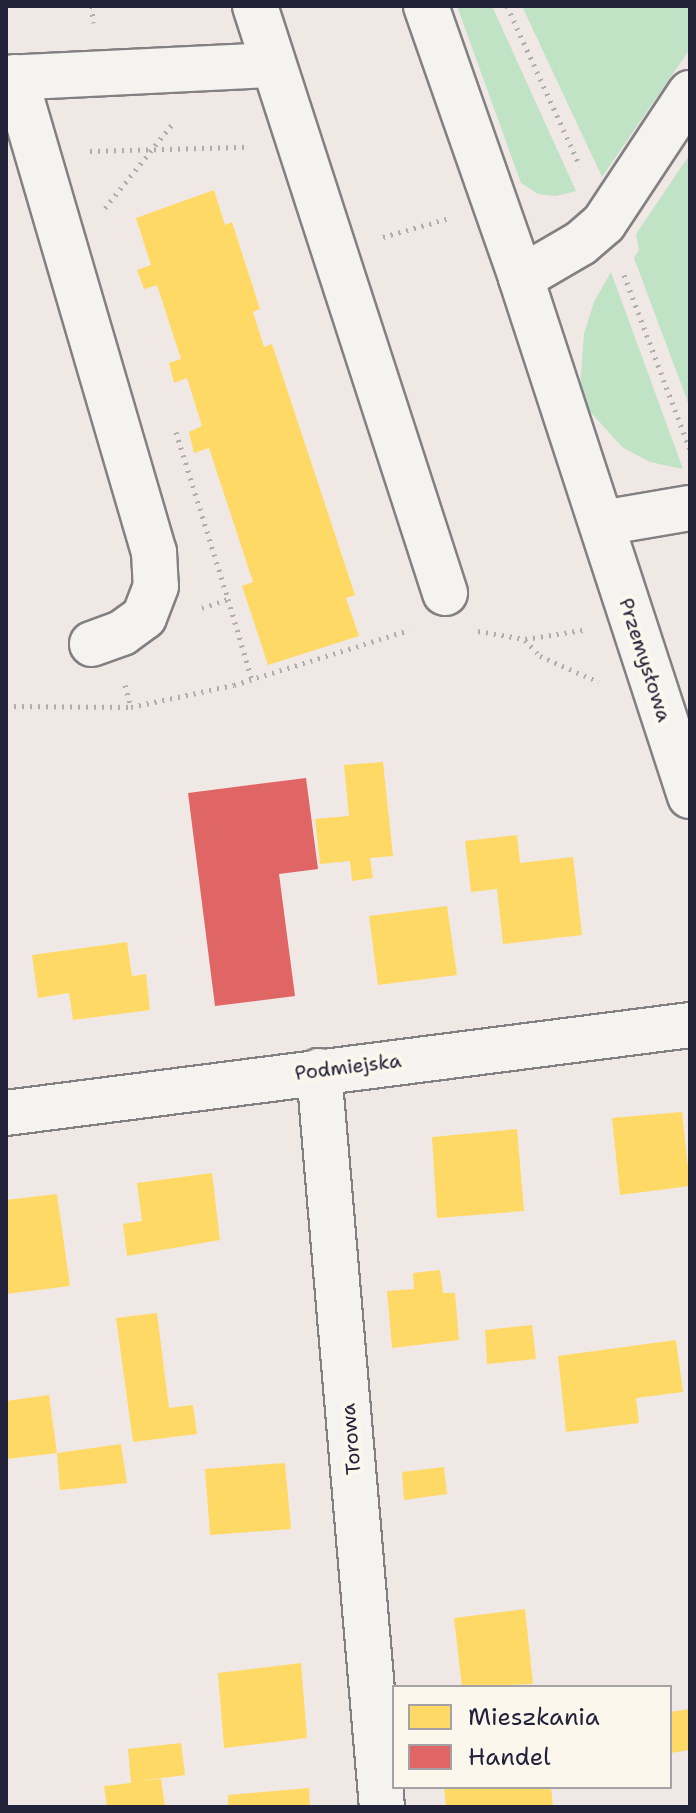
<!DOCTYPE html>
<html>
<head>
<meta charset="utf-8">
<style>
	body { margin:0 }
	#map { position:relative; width:696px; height:1813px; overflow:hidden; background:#f0e8e5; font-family:"Shantell Sans",sans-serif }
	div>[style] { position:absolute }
	.green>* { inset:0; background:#c0e2c5 }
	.homes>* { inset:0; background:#ffd966 }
	.shops>* { inset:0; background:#e06666 }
	.path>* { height:5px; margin-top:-2.5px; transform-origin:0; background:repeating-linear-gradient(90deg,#afadae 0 2px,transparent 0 8px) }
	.roads { filter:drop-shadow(2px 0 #838083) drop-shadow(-2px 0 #838083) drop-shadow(0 2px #838083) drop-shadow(0 -2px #838083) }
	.minor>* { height:44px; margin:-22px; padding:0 22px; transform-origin:22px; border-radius:22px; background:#f5f3ef }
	span { translate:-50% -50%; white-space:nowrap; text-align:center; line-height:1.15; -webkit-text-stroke:8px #fbf7ec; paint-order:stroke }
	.street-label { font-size:20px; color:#22223b }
	.frame { position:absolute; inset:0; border:8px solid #22223b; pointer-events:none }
	.legend { position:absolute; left:392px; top:1685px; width:280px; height:104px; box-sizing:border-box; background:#fbf7ec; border:2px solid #a4a2a5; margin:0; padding:10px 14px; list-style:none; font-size:24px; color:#22223b }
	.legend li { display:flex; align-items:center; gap:16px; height:40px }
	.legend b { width:40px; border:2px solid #a4a2a5 }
</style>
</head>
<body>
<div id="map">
	<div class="green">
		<i style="clip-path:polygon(457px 6px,492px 6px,576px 191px,556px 196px,538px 194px,521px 183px)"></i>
		<i style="clip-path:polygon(522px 6px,690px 6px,690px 49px,602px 177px)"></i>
		<i style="clip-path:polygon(690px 154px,690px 408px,634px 258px,639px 250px,636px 234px)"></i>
		<i style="clip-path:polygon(611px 272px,683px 469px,650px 462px,622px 447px,586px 407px,580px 387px,584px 334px,594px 302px)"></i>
	</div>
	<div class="homes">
		<i style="clip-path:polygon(214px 190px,225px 225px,232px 222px,260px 309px,253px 312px,264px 347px,272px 344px,355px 595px,346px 598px,359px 636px,268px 665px,242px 586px,253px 582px,209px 448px,194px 453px,189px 432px,202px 426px,187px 378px,174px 383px,169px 363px,181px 359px,157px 285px,144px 289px,137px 270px,151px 265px,136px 218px)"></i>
		<i style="clip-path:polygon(383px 762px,393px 856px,370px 858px,373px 878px,352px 881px,350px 861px,320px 864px,315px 819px,349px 816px,344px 765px)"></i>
		<i style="clip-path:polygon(517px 835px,520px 863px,573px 857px,582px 935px,503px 944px,497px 889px,471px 892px,465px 841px)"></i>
		<i style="clip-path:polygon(447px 906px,457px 975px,378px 985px,369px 916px)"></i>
		<i style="clip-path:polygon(127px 942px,132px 976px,146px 974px,150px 1010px,73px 1020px,69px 993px,38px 998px,32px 955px)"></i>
		<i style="clip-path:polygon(682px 1112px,690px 1186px,620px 1195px,612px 1118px)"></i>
		<i style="clip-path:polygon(517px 1129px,524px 1211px,437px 1218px,432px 1137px)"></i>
		<i style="clip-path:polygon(212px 1173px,220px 1240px,127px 1256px,123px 1224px,142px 1221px,137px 1183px)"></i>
		<i style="clip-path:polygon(57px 1194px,70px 1286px,6px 1294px,6px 1200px)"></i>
		<i style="clip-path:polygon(440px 1270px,443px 1293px,455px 1293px,459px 1340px,392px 1348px,387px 1291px,414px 1289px,413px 1273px)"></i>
		<i style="clip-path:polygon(157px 1313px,169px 1408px,193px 1405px,197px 1434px,133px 1442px,116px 1318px)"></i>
		<i style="clip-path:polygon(532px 1325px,536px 1359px,487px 1364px,485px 1330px)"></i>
		<i style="clip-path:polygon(676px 1340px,683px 1392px,636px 1398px,639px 1423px,566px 1432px,558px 1356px)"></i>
		<i style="clip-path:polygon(49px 1395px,57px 1453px,6px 1459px,6px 1401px)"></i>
		<i style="clip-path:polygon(121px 1444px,127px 1483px,60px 1490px,57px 1453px)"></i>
		<i style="clip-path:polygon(285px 1463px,291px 1529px,210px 1535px,205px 1469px)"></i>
		<i style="clip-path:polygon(444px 1467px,447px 1494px,404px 1500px,402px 1472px)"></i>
		<i style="clip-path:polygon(525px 1609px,533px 1684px,462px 1687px,454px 1618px)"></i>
		<i style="clip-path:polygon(301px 1663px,307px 1738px,224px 1748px,218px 1673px)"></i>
		<i style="clip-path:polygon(690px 1709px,690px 1750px,670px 1753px,670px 1712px)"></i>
		<i style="clip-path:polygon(181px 1743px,185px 1775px,140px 1781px,161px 1779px,165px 1806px,107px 1807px,104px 1786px,131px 1783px,128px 1749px)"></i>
		<i style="clip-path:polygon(444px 1787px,551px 1787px,553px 1807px,446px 1807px)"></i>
		<i style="clip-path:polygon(309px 1788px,310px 1807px,228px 1807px,228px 1795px)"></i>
	</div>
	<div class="shops">
		<i style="clip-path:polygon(306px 778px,318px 869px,279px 874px,295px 996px,215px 1006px,188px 793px)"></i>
	</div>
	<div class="path">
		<i style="left:92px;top:6px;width:17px;rotate:87deg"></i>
		<i style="left:507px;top:6px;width:176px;rotate:65.5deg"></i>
		<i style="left:90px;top:151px;width:158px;rotate:-1.5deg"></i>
		<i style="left:105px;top:208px;width:110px;rotate:-51.3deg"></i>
		<i style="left:383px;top:237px;width:66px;rotate:-15.9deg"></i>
		<i style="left:624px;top:275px;width:187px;rotate:69.3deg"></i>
		<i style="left:176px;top:432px;width:175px;rotate:72.7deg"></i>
		<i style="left:202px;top:608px;width:28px;rotate:-19deg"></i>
		<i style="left:228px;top:599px;width:84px;rotate:73.5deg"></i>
		<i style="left:478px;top:631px;width:48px;rotate:9.7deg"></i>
		<i style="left:525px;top:639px;width:59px;rotate:-8.8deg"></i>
		<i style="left:525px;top:640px;width:22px;rotate:47deg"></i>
		<i style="left:540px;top:656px;width:64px;rotate:23.8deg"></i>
		<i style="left:125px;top:685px;width:23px;rotate:75deg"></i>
		<i style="left:6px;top:706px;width:125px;rotate:0.5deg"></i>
		<i style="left:131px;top:707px;width:105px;rotate:-12.1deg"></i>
		<i style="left:234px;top:685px;width:184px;rotate:-17.4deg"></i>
	</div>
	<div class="roads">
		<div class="minor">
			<i style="left:255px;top:6px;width:617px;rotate:72.06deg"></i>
			<i style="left:426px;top:6px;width:288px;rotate:70.7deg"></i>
			<i style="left:521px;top:278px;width:545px;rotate:71.93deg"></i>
			<i style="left:15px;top:77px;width:495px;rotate:73.7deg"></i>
			<i style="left:154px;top:552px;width:34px;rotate:87deg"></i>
			<i style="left:156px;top:586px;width:33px;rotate:111deg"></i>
			<i style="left:144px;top:617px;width:27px;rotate:144deg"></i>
			<i style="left:122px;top:633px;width:32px;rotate:160deg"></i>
			<i style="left:6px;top:78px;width:267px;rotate:-2.8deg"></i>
			<i style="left:521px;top:278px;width:69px;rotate:-30.3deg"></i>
			<i style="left:581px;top:243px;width:30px;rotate:-41deg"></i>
			<i style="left:604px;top:223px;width:156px;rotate:-56.5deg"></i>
			<i style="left:602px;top:523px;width:89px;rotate:-9.7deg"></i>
			<i style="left:319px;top:1071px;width:739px;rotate:85.11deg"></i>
			<i style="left:6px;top:1113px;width:690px;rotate:-7.33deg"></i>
		</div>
	</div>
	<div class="street-label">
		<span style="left:645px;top:660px;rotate:72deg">Przemysłowa</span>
		<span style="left:348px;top:1067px;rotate:-7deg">Podmiejska</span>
		<span style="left:351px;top:1439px;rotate:-95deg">Torowa</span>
	</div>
	<div class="frame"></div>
	<ul class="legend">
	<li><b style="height:22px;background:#ffd966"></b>Mieszkania</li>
	<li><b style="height:22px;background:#e06666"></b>Handel</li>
	</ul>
</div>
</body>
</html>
